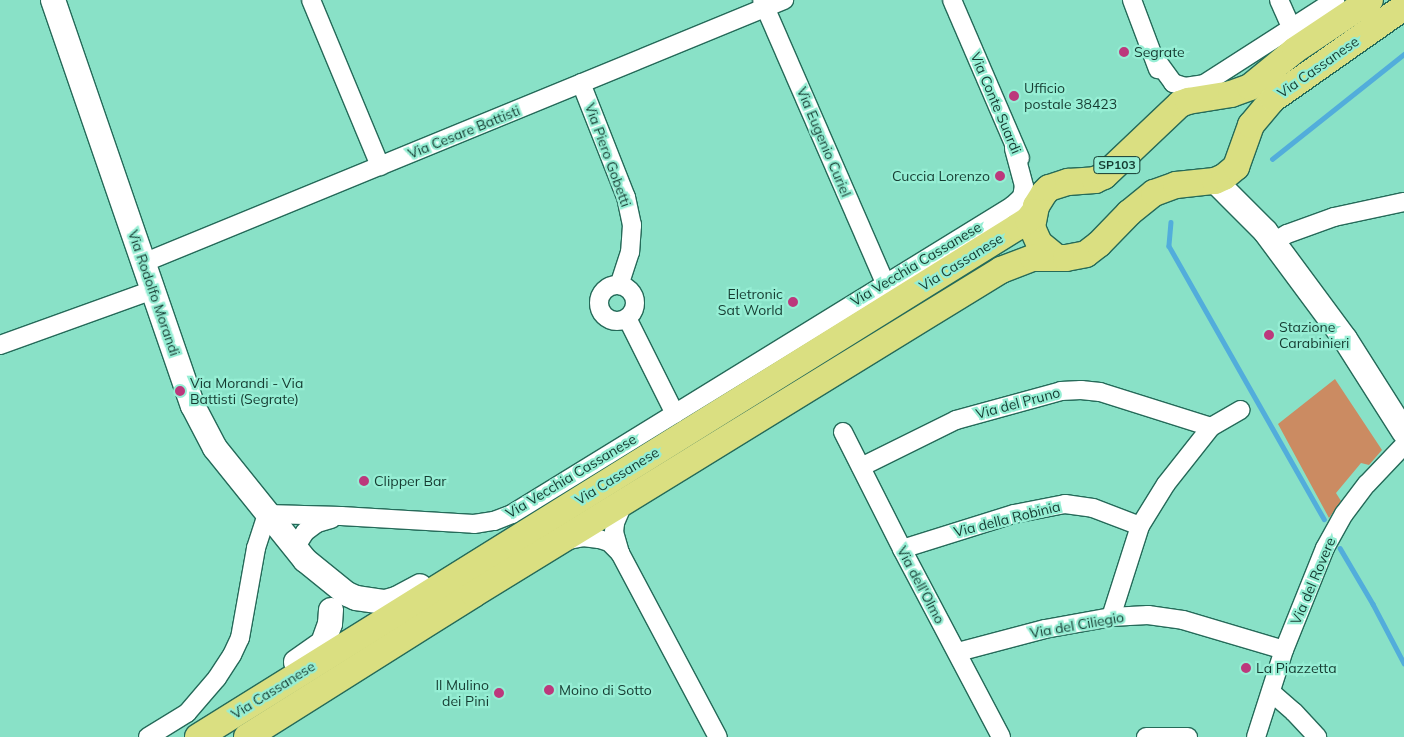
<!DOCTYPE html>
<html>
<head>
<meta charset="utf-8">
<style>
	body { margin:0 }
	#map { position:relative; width:1404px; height:737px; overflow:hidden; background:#89e1c7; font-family:Mulish,sans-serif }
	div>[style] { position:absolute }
	.green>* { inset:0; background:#cb8b62 }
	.stream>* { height:4.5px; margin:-2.25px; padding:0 2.25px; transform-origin:2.25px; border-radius:2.25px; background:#52addb }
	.roads { filter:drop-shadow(1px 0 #256a59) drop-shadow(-1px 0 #256a59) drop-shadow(0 1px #256a59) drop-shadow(0 -1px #256a59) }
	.street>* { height:18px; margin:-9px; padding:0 9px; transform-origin:9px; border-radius:9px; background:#fff }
	.street>.ring { margin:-9px; padding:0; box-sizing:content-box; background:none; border:18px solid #fff; border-radius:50% }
	.secondary>* { height:24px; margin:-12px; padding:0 12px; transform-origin:12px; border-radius:12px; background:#fff }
	.primary>* { height:26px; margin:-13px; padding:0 13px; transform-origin:13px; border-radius:13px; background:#dadf81 }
	.dots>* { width:14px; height:14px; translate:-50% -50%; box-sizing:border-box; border:2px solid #96eed4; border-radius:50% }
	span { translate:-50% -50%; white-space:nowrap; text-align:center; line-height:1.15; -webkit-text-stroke:4.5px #96eed4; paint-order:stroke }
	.shield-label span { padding:1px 4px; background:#96eed4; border:1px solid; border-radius:4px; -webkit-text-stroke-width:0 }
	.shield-label { font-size:12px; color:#153b31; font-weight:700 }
	.poi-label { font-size:14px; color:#153b31 }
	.left { translate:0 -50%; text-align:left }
	.right { translate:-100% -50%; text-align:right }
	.street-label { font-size:14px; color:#153b31 }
</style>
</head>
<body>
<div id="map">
	<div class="green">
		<i style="clip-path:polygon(1335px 379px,1382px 450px,1369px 465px,1361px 463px,1336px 493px,1341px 501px,1329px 518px,1278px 424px)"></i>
	</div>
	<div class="stream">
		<i style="left:1272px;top:159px;width:169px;rotate:-38.5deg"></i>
		<i style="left:1171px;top:222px;width:24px;rotate:95deg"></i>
		<i style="left:1169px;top:246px;width:314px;rotate:60.4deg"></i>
		<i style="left:1340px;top:548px;width:65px;rotate:59.5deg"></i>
		<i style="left:1373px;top:604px;width:67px;rotate:62.3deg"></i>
	</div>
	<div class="roads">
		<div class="street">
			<i style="left:311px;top:0;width:180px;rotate:67.4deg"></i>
			<i style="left:762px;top:0;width:309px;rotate:66.5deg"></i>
			<i style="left:952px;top:0;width:172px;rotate:66.7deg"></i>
			<i style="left:1132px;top:0;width:74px;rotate:69.4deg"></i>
			<i style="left:1279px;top:0;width:32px;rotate:66deg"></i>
			<i style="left:1155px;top:58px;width:31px;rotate:54deg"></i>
			<i style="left:1173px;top:83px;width:13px;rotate:18deg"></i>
			<i style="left:1185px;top:87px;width:19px;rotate:-9deg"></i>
			<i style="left:1204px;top:84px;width:156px;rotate:-32.7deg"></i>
			<i style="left:581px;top:83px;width:123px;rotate:68.5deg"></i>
			<i style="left:626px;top:197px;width:29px;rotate:78deg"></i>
			<i style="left:632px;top:225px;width:27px;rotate:94deg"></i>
			<i style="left:630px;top:252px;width:35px;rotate:108deg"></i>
			<i style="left:1273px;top:242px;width:16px;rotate:-30deg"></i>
			<i style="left:1287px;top:234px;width:50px;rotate:-19.9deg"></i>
			<i style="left:1334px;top:217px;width:72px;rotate:-12.1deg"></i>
			<i style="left:143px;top:263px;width:693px;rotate:-22.31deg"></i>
			<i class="ring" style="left:599px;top:285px;width:18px;height:18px"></i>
			<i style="left:627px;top:318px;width:107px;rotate:63.4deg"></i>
			<i style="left:0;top:345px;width:163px;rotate:-19.8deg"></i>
			<i style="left:843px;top:432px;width:131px;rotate:63.2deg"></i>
			<i style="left:902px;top:549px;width:212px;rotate:62.2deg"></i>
			<i style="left:861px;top:467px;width:106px;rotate:-26.3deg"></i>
			<i style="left:956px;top:420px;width:109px;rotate:-15.4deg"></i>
			<i style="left:1061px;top:391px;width:20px;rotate:-3deg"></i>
			<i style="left:1081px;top:390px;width:19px;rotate:6deg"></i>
			<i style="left:1100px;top:392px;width:116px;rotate:17.5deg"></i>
			<i style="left:623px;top:504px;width:21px;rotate:113deg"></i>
			<i style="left:615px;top:523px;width:9px;rotate:96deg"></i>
			<i style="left:614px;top:532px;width:22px;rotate:74deg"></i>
			<i style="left:620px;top:553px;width:208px;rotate:62deg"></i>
			<i style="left:569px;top:540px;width:14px;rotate:-12deg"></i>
			<i style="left:583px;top:537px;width:16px;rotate:7deg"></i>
			<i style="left:599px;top:539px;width:10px;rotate:17deg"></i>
			<i style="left:609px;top:542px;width:16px;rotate:45deg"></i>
			<i style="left:295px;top:548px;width:19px;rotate:-58deg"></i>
			<i style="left:305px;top:532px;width:15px;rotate:-37deg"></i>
			<i style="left:317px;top:523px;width:15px;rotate:-16deg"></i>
			<i style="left:902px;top:549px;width:117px;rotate:-17.4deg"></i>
			<i style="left:1014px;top:514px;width:52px;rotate:-11.1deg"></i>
			<i style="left:1065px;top:504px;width:28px;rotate:8deg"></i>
			<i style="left:1093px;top:508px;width:50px;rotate:21deg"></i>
			<i style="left:1111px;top:617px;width:96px;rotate:-72.3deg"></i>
			<i style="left:1140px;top:526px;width:49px;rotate:-58.2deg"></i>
			<i style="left:1166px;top:484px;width:73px;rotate:-51.7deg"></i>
			<i style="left:1211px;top:427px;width:34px;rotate:-30deg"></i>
			<i style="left:958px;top:652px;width:90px;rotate:-14.8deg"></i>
			<i style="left:1045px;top:629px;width:67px;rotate:-10.3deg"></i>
			<i style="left:1111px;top:617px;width:37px;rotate:-3deg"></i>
			<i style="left:1148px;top:615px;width:35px;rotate:8deg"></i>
			<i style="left:1183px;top:620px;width:105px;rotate:16.5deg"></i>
			<i style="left:1271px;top:692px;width:30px;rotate:41deg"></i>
			<i style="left:1294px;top:712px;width:34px;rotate:47deg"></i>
			<i style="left:148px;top:737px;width:46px;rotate:-31.6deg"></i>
			<i style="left:187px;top:713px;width:46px;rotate:-49.4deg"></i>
			<i style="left:217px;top:678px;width:27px;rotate:-57deg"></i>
			<i style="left:232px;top:655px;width:19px;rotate:-65deg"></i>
			<i style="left:240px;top:638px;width:91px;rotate:-79.9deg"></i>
			<i style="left:256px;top:548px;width:36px;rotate:-72deg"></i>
			<i style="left:267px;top:514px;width:74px;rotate:1.5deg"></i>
			<i style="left:341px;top:516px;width:133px;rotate:3.4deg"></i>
			<i style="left:474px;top:524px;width:20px;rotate:-9deg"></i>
			<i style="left:494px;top:521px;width:19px;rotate:-21deg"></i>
			<i style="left:512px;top:514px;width:587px;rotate:-31.63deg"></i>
			<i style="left:1012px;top:206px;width:13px;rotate:-42deg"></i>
			<i style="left:1022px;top:197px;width:11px;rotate:-80deg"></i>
			<i style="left:1024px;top:186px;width:39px;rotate:-105deg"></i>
			<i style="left:1146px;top:737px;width:42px"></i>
			<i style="left:1256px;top:737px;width:91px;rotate:-72.2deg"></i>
			<i style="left:1284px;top:650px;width:110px;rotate:-68.1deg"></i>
			<i style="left:1325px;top:548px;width:39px;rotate:-61deg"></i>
			<i style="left:1344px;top:514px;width:38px;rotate:-53deg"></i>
			<i style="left:1367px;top:484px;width:54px;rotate:-46.5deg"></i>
		</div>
		<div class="secondary">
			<i style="left:53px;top:0;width:429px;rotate:71deg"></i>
			<i style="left:193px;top:406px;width:47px;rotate:62.4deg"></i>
			<i style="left:215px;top:448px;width:144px;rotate:51.2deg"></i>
			<i style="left:305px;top:560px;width:54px;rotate:39deg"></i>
			<i style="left:347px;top:594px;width:10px;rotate:24deg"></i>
			<i style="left:356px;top:598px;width:29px;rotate:8deg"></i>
			<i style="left:385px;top:602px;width:11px;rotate:-15deg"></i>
			<i style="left:396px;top:599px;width:27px;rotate:-28deg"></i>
			<i style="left:1215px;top:181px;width:71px;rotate:45deg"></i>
			<i style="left:1265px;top:231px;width:134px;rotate:53.5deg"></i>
			<i style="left:1345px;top:339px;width:110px;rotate:57.6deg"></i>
			<i style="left:296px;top:662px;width:33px;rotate:-35deg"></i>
			<i style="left:323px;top:643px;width:20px;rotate:-70deg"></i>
			<i style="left:330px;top:624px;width:14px;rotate:-86deg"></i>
		</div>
		<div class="primary">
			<i style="left:1056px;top:257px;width:22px;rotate:-141deg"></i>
			<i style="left:1039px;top:243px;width:17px;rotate:-114deg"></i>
			<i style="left:1032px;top:227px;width:21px;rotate:-79deg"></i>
			<i style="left:1036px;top:206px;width:15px;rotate:-58deg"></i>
			<i style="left:1044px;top:193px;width:7px;rotate:-45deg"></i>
			<i style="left:1049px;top:188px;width:20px;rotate:-18deg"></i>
			<i style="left:1068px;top:182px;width:27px;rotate:-4deg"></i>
			<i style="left:1095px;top:180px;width:10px;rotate:-24deg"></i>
			<i style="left:1104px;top:176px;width:105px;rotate:-43.5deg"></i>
			<i style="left:1180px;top:104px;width:9px;rotate:-21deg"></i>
			<i style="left:1188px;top:101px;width:44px;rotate:-9.2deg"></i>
			<i style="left:1231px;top:94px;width:20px;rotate:-20deg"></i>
			<i style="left:1250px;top:87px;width:58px;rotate:-39.4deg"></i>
			<i style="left:1295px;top:50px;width:90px;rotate:-33.7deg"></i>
			<i style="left:198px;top:737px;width:965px;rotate:-31.91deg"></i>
			<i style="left:1017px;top:227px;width:13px;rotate:-32deg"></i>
			<i style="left:1028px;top:220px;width:10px;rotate:-53deg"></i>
			<i style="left:247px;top:737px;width:268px;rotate:-32.2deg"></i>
			<i style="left:474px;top:594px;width:619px;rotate:-31.58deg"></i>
			<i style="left:1001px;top:270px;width:34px;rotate:-21deg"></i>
			<i style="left:1033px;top:258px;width:33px"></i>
			<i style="left:1066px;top:258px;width:20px;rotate:-11deg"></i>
			<i style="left:1086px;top:254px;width:16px;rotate:-38deg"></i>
			<i style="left:1099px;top:244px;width:43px;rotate:-45.9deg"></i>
			<i style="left:1129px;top:213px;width:32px;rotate:-39deg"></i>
			<i style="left:1154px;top:193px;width:23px;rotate:-20deg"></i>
			<i style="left:1176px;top:185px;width:39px;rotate:-6deg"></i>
			<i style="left:1215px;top:181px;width:10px;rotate:-24deg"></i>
			<i style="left:1224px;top:177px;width:16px;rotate:-40deg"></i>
			<i style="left:1236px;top:167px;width:45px;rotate:-70.3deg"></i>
			<i style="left:1251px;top:125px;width:34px;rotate:-50deg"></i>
			<i style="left:1273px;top:99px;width:160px;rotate:-35.1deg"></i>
		</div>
	</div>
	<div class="dots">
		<i style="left:1124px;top:52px;background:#bc387c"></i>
		<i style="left:1014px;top:96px;background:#bc387c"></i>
		<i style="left:1000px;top:176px;background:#bc387c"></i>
		<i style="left:793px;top:302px;background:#bc387c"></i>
		<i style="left:1269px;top:335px;background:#bc387c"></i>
		<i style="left:180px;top:391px;background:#bc387c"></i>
		<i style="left:364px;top:481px;background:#bc387c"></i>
		<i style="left:1246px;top:668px;background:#bc387c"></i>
		<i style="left:549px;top:690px;background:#bc387c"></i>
		<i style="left:499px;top:693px;background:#bc387c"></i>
	</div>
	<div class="shield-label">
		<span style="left:1117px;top:165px">SP103</span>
	</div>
	<div class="poi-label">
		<span class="left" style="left:1134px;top:52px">Segrate</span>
		<span class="left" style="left:1024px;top:96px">Ufficio<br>postale 38423</span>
		<span class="right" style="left:990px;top:176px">Cuccia Lorenzo</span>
		<span class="right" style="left:783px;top:302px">Eletronic<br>Sat World</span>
		<span class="left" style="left:1279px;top:335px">Stazione<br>Carabinieri</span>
		<span class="left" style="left:190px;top:391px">Via Morandi - Via<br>Battisti (Segrate)</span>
		<span class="left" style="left:374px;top:481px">Clipper Bar</span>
		<span class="left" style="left:1256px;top:668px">La Piazzetta</span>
		<span class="right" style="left:489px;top:693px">Il Mulino<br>dei Pini</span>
		<span class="left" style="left:559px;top:690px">Moino di Sotto</span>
	</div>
	<div class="street-label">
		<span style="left:1318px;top:67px;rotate:-35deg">Via Cassanese</span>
		<span style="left:996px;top:103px;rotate:67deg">Via Conte Suardi</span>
		<span style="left:464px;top:132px;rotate:-22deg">Via Cesare Battisti</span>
		<span style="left:824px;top:142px;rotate:67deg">Via Eugenio Curiel</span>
		<span style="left:608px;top:155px;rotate:70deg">Via Piero Gobetti</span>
		<span style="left:961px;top:262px;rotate:-32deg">Via Cassanese</span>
		<span style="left:916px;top:264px;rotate:-31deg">Via Vecchia Cassanese</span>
		<span style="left:154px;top:293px;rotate:71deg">Via Rodolfo Morandi</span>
		<span style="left:1018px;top:403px;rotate:-15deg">Via del Pruno</span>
		<span style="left:571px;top:476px;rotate:-31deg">Via Vecchia Cassanese</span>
		<span style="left:617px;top:476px;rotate:-32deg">Via Cassanese</span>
		<span style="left:1007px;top:519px;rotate:-14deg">Via della Robinia</span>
		<span style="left:1313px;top:581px;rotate:-67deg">Via del Rovere</span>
		<span style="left:921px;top:585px;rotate:62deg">Via dell'Olmo</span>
		<span style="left:1077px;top:625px;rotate:-10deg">Via del Ciliegio</span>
		<span style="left:273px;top:690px;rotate:-32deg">Via Cassanese</span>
	</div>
</div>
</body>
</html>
